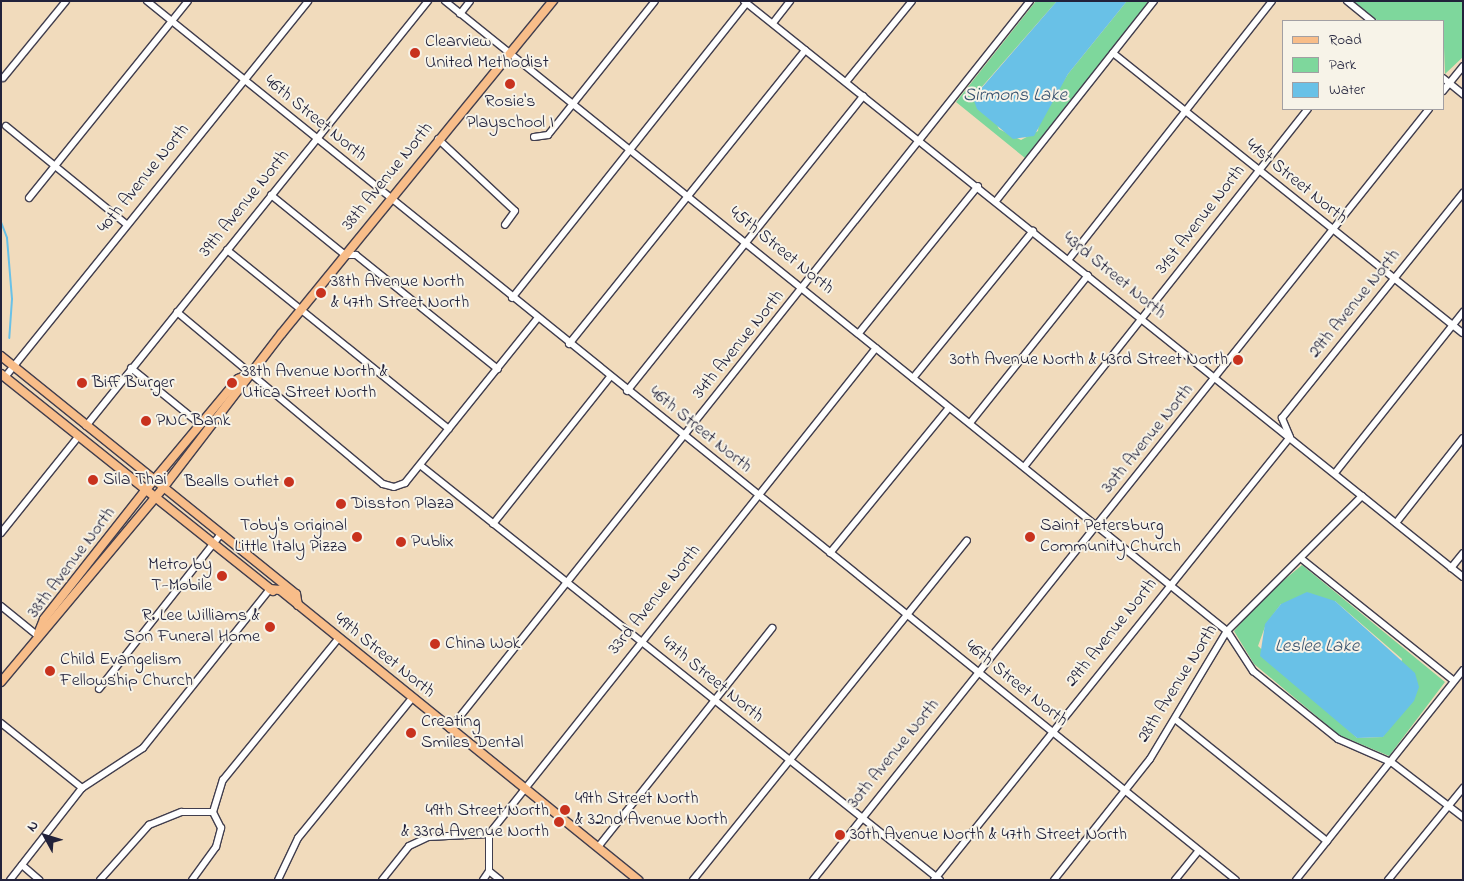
<!DOCTYPE html>
<html>
<head>
<meta charset="utf-8">
<style>
	body { margin:0 }
	#map { position:relative; width:1464px; height:881px; overflow:hidden; background:#f1dbbc; font-family:"Indie Flower",sans-serif }
	div>[style] { position:absolute }
	.green>* { inset:0; background:#7ed79c }
	.water>* { inset:0; background:#69c1e7 }
	.stream>* { height:2px; margin:-1px; padding:0 1px; transform-origin:1px; border-radius:1px; background:#69c1e7 }
	.roads { filter:drop-shadow(1px 0 #413e4e) drop-shadow(-1px 0 #413e4e) drop-shadow(0 1px #413e4e) drop-shadow(0 -1px #413e4e) }
	.minor>* { height:6px; margin:-3px; padding:0 3px; transform-origin:3px; border-radius:3px; background:#fff }
	.major>* { height:8px; margin:-4px; padding:0 4px; transform-origin:4px; border-radius:4px; background:#f8bd89 }
	.dots>* { width:14px; height:14px; translate:-50% -50%; box-sizing:border-box; border:2px solid #f7f3e8; border-radius:50% }
	span { translate:-50% -50%; white-space:nowrap; text-align:center; line-height:1.15; -webkit-text-stroke:4px #f7f3e8; paint-order:stroke }
	.poi-label { font-size:18px; color:#22223b }
	.left { translate:0 -50%; text-align:left }
	.right { translate:-100% -50%; text-align:right }
	.street-label { font-size:18px; color:#22223b }
	.water-label { font-size:19px; color:#37526f; font-style:italic }
	.frame { position:absolute; inset:0; border:2px solid #22223b; pointer-events:none }
	.legend { position:absolute; left:1282px; top:20px; width:162px; height:90px; box-sizing:border-box; background:#f7f3e8; border:1px solid #a29fa3; margin:0; padding:6px 9px; list-style:none; font-size:15px; color:#22223b }
	.legend li { display:flex; align-items:center; gap:10px; height:25px }
	.legend b { width:25px; border:1px solid #a29fa3 }
	.north { position:absolute; left:20px; top:811px; width:50px; height:50px; -webkit-text-stroke:4px #f7f3e8; paint-order:stroke; rotate:309deg; font-size:14px; font-weight:700; line-height:20px; text-align:center; color:#22223b }
	.north::after { content:''; display:block; margin:auto; width:18px; height:22px; background:#22223b; clip-path:polygon(50% 0,100% 100%,50% 72%,0 100%) }
</style>
</head>
<body>
<div id="map">
	<div class="green">
		<i style="clip-path:polygon(1036px 1px,1057px 1px,980px 89px,999px 129px,1021px 140px,1038px 131px,1039px 121px,1068px 74px,1127px 1px,1149px 1px,1025px 158px,956px 102px)"></i>
		<i style="clip-path:polygon(1353px 1px,1463px 1px,1463px 57px,1445px 74px,1443px 21px,1378px 21px)"></i>
		<i style="clip-path:polygon(evenodd,1302px 565px,1445px 682px,1389px 756px,1339px 735px,1254px 664px,1234px 631px,1262px 598px,1302px 565px,1335px 601px,1402px 659px,1383px 737px,1357px 738px,1258px 646px,1266px 624px,1281px 604px,1335px 601px)"></i>
	</div>
	<div class="water">
		<i style="clip-path:polygon(1057px 1px,1127px 1px,1068px 74px,1034px 136px,1013px 139px,977px 109px,973px 98px)"></i>
		<i style="clip-path:polygon(1307px 592px,1335px 601px,1415px 673px,1419px 687px,1414px 701px,1383px 737px,1357px 738px,1260px 656px,1265px 624px,1281px 604px)"></i>
	</div>
	<div class="stream">
		<i style="left:1px;top:222px;width:17px;rotate:69deg"></i>
		<i style="left:7px;top:238px;width:61px;rotate:85.3deg"></i>
		<i style="left:12px;top:299px;width:39px;rotate:94deg"></i>
	</div>
	<div class="roads">
		<div class="minor">
			<i style="left:147px;top:1px;width:1399px;rotate:38.91deg"></i>
			<i style="left:445px;top:1px;width:1004px;rotate:38.86deg"></i>
			<i style="left:1227px;top:631px;width:48px;rotate:57deg"></i>
			<i style="left:1253px;top:671px;width:109px;rotate:38.7deg"></i>
			<i style="left:1338px;top:739px;width:58px;rotate:23.5deg"></i>
			<i style="left:1391px;top:762px;width:91px;rotate:37.4deg"></i>
			<i style="left:744px;top:1px;width:921px;rotate:38.7deg"></i>
			<i style="left:1347px;top:1px;width:32px;rotate:39deg"></i>
			<i style="left:460px;top:14px;width:16px;rotate:-52deg"></i>
			<i style="left:773px;top:23px;width:28px;rotate:-52deg"></i>
			<i style="left:1113px;top:53px;width:448px;rotate:38.7deg"></i>
			<i style="left:3px;top:78px;width:99px;rotate:-50.7deg"></i>
			<i style="left:1443px;top:78px;width:26px;rotate:39deg"></i>
			<i style="left:846px;top:82px;width:104px;rotate:-50.8deg"></i>
			<i style="left:1443px;top:91px;width:32px;rotate:-51deg"></i>
			<i style="left:6px;top:126px;width:155px;rotate:39.2deg"></i>
			<i style="left:534px;top:137px;width:14px;rotate:-8deg"></i>
			<i style="left:548px;top:135px;width:171px;rotate:-51.4deg"></i>
			<i style="left:438px;top:139px;width:105px;rotate:43.1deg"></i>
			<i style="left:515px;top:211px;width:17px;rotate:126deg"></i>
			<i style="left:271px;top:195px;width:95px;rotate:39deg"></i>
			<i style="left:345px;top:255px;width:11px"></i>
			<i style="left:356px;top:255px;width:182px;rotate:38.8deg"></i>
			<i style="left:29px;top:198px;width:253px;rotate:-51.1deg"></i>
			<i style="left:996px;top:201px;width:255px;rotate:-51.7deg"></i>
			<i style="left:227px;top:250px;width:285px;rotate:38.9deg"></i>
			<i style="left:1069px;top:259px;width:328px;rotate:-51.8deg"></i>
			<i style="left:512px;top:298px;width:377px;rotate:-51.5deg"></i>
			<i style="left:177px;top:312px;width:268px;rotate:39.9deg"></i>
			<i style="left:383px;top:484px;width:11px;rotate:15deg"></i>
			<i style="left:394px;top:487px;width:12px;rotate:-20deg"></i>
			<i style="left:405px;top:483px;width:211px;rotate:-51.2deg"></i>
			<i style="left:859px;top:333px;width:189px;rotate:-51deg"></i>
			<i style="left:569px;top:344px;width:377px;rotate:-51.2deg"></i>
			<i style="left:131px;top:368px;width:89px;rotate:39.1deg"></i>
			<i style="left:5px;top:377px;width:483px;rotate:-51.1deg"></i>
			<i style="left:913px;top:378px;width:190px;rotate:-50.8deg"></i>
			<i style="left:627px;top:391px;width:378px;rotate:-51.3deg"></i>
			<i style="left:970px;top:423px;width:189px;rotate:-51.4deg"></i>
			<i style="left:86px;top:426px;width:546px;rotate:-51.18deg"></i>
			<i style="left:420px;top:465px;width:665px;rotate:38.59deg"></i>
			<i style="left:1024px;top:467px;width:457px;rotate:-51.6deg"></i>
			<i style="left:1335px;top:473px;width:206px;rotate:-51.5deg"></i>
			<i style="left:1396px;top:523px;width:108px;rotate:-51.8deg"></i>
			<i style="left:493px;top:524px;width:188px;rotate:-51.5deg"></i>
			<i style="left:1px;top:533px;width:123px;rotate:-51.3deg"></i>
			<i style="left:830px;top:553px;width:186px;rotate:-50.7deg"></i>
			<i style="left:1303px;top:560px;width:193px;rotate:38.7deg"></i>
			<i style="left:1451px;top:568px;width:19px;rotate:-51deg"></i>
			<i style="left:1px;top:606px;width:48px;rotate:39deg"></i>
			<i style="left:99px;top:689px;width:196px;rotate:-51.8deg"></i>
			<i style="left:1175px;top:719px;width:195px;rotate:38.8deg"></i>
			<i style="left:1px;top:723px;width:104px;rotate:38.7deg"></i>
			<i style="left:450px;top:729px;width:931px;rotate:-51.46deg"></i>
			<i style="left:598px;top:847px;width:280px;rotate:-51.5deg"></i>
			<i style="left:22px;top:865px;width:23px;rotate:41deg"></i>
			<i style="left:489px;top:871px;width:14px;rotate:39deg"></i>
			<i style="left:10px;top:880px;width:117px;rotate:-52deg"></i>
			<i style="left:82px;top:788px;width:73px;rotate:-33.3deg"></i>
			<i style="left:143px;top:748px;width:203px;rotate:-51.4deg"></i>
			<i style="left:100px;top:880px;width:74px;rotate:-48.3deg"></i>
			<i style="left:149px;top:825px;width:35px;rotate:-22deg"></i>
			<i style="left:182px;top:812px;width:31px"></i>
			<i style="left:192px;top:880px;width:41px;rotate:-54deg"></i>
			<i style="left:216px;top:847px;width:20px;rotate:-75deg"></i>
			<i style="left:221px;top:828px;width:18px;rotate:-117deg"></i>
			<i style="left:213px;top:812px;width:34px;rotate:-73deg"></i>
			<i style="left:223px;top:780px;width:183px;rotate:-50.8deg"></i>
			<i style="left:278px;top:880px;width:47px;rotate:-64.5deg"></i>
			<i style="left:298px;top:838px;width:181px;rotate:-50.8deg"></i>
			<i style="left:382px;top:880px;width:43px;rotate:-51.5deg"></i>
			<i style="left:409px;top:846px;width:21px;rotate:-25deg"></i>
			<i style="left:428px;top:837px;width:61px;rotate:-2.8deg"></i>
			<i style="left:483px;top:880px;width:11px;rotate:-56deg"></i>
			<i style="left:489px;top:871px;width:37px;rotate:-90deg"></i>
			<i style="left:489px;top:834px;width:621px;rotate:-51.47deg"></i>
			<i style="left:693px;top:880px;width:436px;rotate:-51.1deg"></i>
			<i style="left:813px;top:880px;width:987px;rotate:-51.38deg"></i>
			<i style="left:934px;top:880px;width:568px;rotate:-51.21deg"></i>
			<i style="left:1290px;top:437px;width:21px;rotate:-113deg"></i>
			<i style="left:1282px;top:418px;width:289px;rotate:-51.2deg"></i>
			<i style="left:1054px;top:880px;width:154px;rotate:-51.6deg"></i>
			<i style="left:1150px;top:759px;width:149px;rotate:-59deg"></i>
			<i style="left:1227px;top:631px;width:191px;rotate:-45deg"></i>
			<i style="left:1175px;top:880px;width:38px;rotate:-51deg"></i>
			<i style="left:1296px;top:880px;width:268px;rotate:-51.5deg"></i>
			<i style="left:1388px;top:880px;width:119px;rotate:-50.8deg"></i>
		</div>
		<div class="major">
			<i style="left:1px;top:356px;width:379px;rotate:38.9deg"></i>
			<i style="left:296px;top:594px;width:11px;rotate:80deg"></i>
			<i style="left:1px;top:374px;width:348px;rotate:38.6deg"></i>
			<i style="left:270px;top:589px;width:10px;rotate:6deg"></i>
			<i style="left:280px;top:590px;width:461px;rotate:39deg"></i>
			<i style="left:38px;top:634px;width:16px;rotate:-68deg"></i>
			<i style="left:44px;top:619px;width:162px;rotate:-51.8deg"></i>
			<i style="left:144px;top:492px;width:147px;rotate:-50.2deg"></i>
			<i style="left:238px;top:379px;width:12px;rotate:-24deg"></i>
			<i style="left:1px;top:682px;width:253px;rotate:-50.1deg"></i>
			<i style="left:163px;top:488px;width:195px;rotate:-52.5deg"></i>
			<i style="left:282px;top:333px;width:429px;rotate:-50.8deg"></i>
		</div>
	</div>
	<div class="dots">
		<i style="left:415px;top:53px;background:#c8321e"></i>
		<i style="left:510px;top:84px;background:#c8321e"></i>
		<i style="left:321px;top:293px;background:#c8321e"></i>
		<i style="left:1238px;top:360px;background:#c8321e"></i>
		<i style="left:82px;top:383px;background:#c8321e"></i>
		<i style="left:232px;top:383px;background:#c8321e"></i>
		<i style="left:146px;top:421px;background:#c8321e"></i>
		<i style="left:93px;top:480px;background:#c8321e"></i>
		<i style="left:289px;top:482px;background:#c8321e"></i>
		<i style="left:341px;top:504px;background:#c8321e"></i>
		<i style="left:357px;top:537px;background:#c8321e"></i>
		<i style="left:1030px;top:537px;background:#c8321e"></i>
		<i style="left:401px;top:542px;background:#c8321e"></i>
		<i style="left:222px;top:576px;background:#c8321e"></i>
		<i style="left:270px;top:627px;background:#c8321e"></i>
		<i style="left:435px;top:644px;background:#c8321e"></i>
		<i style="left:50px;top:671px;background:#c8321e"></i>
		<i style="left:411px;top:733px;background:#c8321e"></i>
		<i style="left:565px;top:810px;background:#c8321e"></i>
		<i style="left:559px;top:822px;background:#c8321e"></i>
		<i style="left:840px;top:835px;background:#c8321e"></i>
	</div>
	<div class="poi-label">
		<span class="left" style="left:425px;top:53px">Clearview<br>United Methodist</span>
		<span style="left:510px;top:113px">Rosie's<br>Playschool I</span>
		<span class="left" style="left:331px;top:293px">38th Avenue North<br>&amp; 47th Street North</span>
		<span class="right" style="left:1228px;top:360px">30th Avenue North &amp; 43rd Street North</span>
		<span class="left" style="left:242px;top:383px">38th Avenue North &amp;<br>Utica Street North</span>
		<span class="left" style="left:92px;top:383px">Biff Burger</span>
		<span class="left" style="left:156px;top:421px">PNC Bank</span>
		<span class="left" style="left:103px;top:480px">Sila Thai</span>
		<span class="right" style="left:279px;top:482px">Bealls Outlet</span>
		<span class="left" style="left:351px;top:504px">Disston Plaza</span>
		<span class="right" style="left:347px;top:537px">Toby's Original<br>Little Italy Pizza</span>
		<span class="left" style="left:1040px;top:537px">Saint Petersburg<br>Community Church</span>
		<span class="left" style="left:411px;top:542px">Publix</span>
		<span class="right" style="left:212px;top:576px">Metro by<br>T-Mobile</span>
		<span class="right" style="left:260px;top:627px">R. Lee Williams &amp;<br>Son Funeral Home</span>
		<span class="left" style="left:445px;top:644px">China Wok</span>
		<span class="left" style="left:60px;top:671px">Child Evangelism<br>Fellowship Church</span>
		<span class="left" style="left:421px;top:733px">Creating<br>Smiles Dental</span>
		<span class="left" style="left:575px;top:810px">49th Street North<br>&amp; 32nd Avenue North</span>
		<span class="right" style="left:549px;top:822px">49th Street North<br>&amp; 33rd Avenue North</span>
		<span class="left" style="left:850px;top:835px">30th Avenue North &amp; 47th Street North</span>
	</div>
	<div class="street-label">
		<span style="left:315px;top:119px;rotate:39deg">46th Street North</span>
		<span style="left:388px;top:177px;rotate:-51deg">38th Avenue North</span>
		<span style="left:144px;top:179px;rotate:-51deg">40th Avenue North</span>
		<span style="left:1296px;top:182px;rotate:39deg">41st Street North</span>
		<span style="left:245px;top:204px;rotate:-51deg">39th Avenue North</span>
		<span style="left:1201px;top:220px;rotate:-52deg">31st Avenue North</span>
		<span style="left:781px;top:251px;rotate:39deg">45th Street North</span>
		<span style="left:1114px;top:276px;rotate:39deg">43rd Street North</span>
		<span style="left:1355px;top:304px;rotate:-51deg">29th Avenue North</span>
		<span style="left:739px;top:345px;rotate:-51deg">34th Avenue North</span>
		<span style="left:700px;top:430px;rotate:39deg">46th Street North</span>
		<span style="left:1148px;top:439px;rotate:-51deg">30th Avenue North</span>
		<span style="left:72px;top:563px;rotate:-53deg">38th Avenue North</span>
		<span style="left:655px;top:600px;rotate:-51deg">33rd Avenue North</span>
		<span style="left:1112px;top:633px;rotate:-51deg">29th Avenue North</span>
		<span style="left:384px;top:656px;rotate:39deg">49th Street North</span>
		<span style="left:712px;top:680px;rotate:39deg">47th Street North</span>
		<span style="left:1016px;top:684px;rotate:39deg">46th Street North</span>
		<span style="left:1178px;top:684px;rotate:-58deg">28th Avenue North</span>
		<span style="left:894px;top:754px;rotate:-51deg">30th Avenue North</span>
	</div>
	<div class="water-label">
		<span style="left:1015px;top:96px">Sirmons Lake</span>
		<span style="left:1317px;top:647px">Leslee Lake</span>
	</div>
	<div class="frame"></div>
	<ul class="legend">
	<li><b style="height:6px;background:#f8bd89"></b>Road</li>
	<li><b style="height:14px;background:#7ed79c"></b>Park</li>
	<li><b style="height:14px;background:#69c1e7"></b>Water</li>
	</ul>
	<div class="north">N</div>
</div>
</body>
</html>
